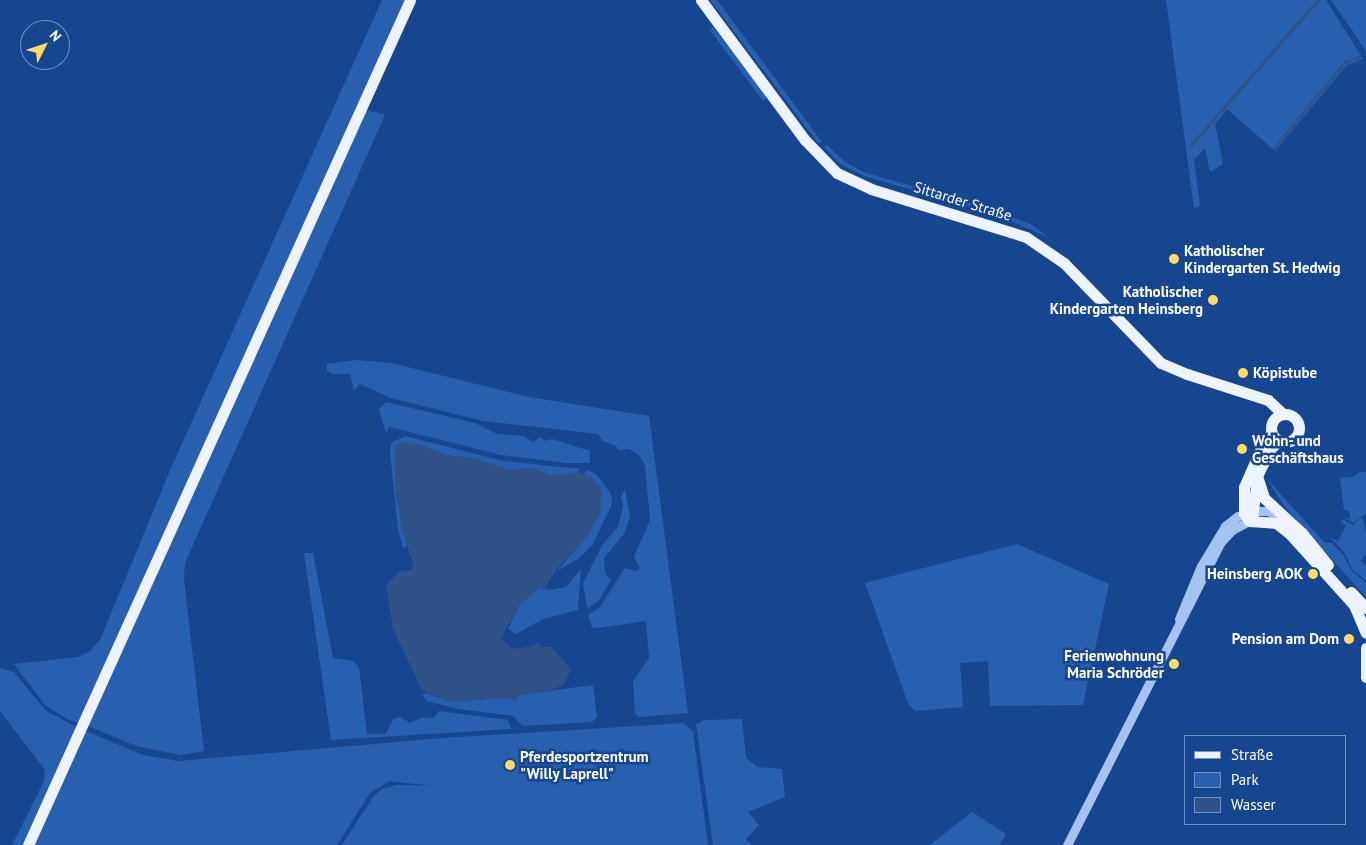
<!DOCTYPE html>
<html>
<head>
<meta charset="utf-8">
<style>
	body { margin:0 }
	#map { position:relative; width:1366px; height:845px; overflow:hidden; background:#174691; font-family:"PT Sans",sans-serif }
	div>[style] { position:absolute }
	.green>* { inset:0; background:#295faf }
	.water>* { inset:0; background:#2f5289 }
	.stream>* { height:2.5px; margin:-1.25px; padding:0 1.25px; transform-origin:1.25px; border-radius:1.25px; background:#2f5289 }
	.minor>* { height:9px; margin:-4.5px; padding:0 4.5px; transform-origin:4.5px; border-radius:4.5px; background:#a5c3f0 }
	.major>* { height:11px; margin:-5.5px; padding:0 5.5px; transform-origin:5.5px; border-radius:5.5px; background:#eef4ff }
	.major>.ring { margin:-5.5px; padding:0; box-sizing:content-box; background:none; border:11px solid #eef4ff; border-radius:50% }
	.dots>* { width:14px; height:14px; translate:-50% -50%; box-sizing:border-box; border:2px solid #174691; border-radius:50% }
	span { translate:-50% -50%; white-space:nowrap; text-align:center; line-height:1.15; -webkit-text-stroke:5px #174691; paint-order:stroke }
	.street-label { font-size:15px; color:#fff }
	.poi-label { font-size:15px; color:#fff; font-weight:700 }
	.left { translate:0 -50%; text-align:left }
	.right { translate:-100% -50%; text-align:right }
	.legend { position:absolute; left:1184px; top:735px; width:162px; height:90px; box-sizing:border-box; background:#174691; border:1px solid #7490bd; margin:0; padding:6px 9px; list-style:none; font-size:15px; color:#fff }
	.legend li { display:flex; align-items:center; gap:10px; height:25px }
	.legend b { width:25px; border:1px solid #7490bd }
	.north { position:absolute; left:20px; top:20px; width:50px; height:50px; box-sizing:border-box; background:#174691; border:1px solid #7490bd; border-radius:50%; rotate:49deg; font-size:14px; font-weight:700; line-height:20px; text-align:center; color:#fff }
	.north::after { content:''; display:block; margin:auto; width:18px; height:22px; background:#ffda64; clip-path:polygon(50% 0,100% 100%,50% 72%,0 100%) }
</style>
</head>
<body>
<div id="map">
	<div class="green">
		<i style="clip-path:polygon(382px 0,406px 0,81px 724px,67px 719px,45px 705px,14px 664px,78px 657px,89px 652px,100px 640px,171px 468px)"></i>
		<i style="clip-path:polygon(710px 0,717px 0,822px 142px,818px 143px)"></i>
		<i style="clip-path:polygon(1166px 0,1326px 0,1363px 59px,1347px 65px,1275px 151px,1227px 109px,1215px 124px,1223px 164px,1210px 172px,1205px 148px,1194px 160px,1200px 206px,1194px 208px)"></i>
		<i style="clip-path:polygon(1331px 0,1366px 0,1366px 52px,1354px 33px)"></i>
		<i style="clip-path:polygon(713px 27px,768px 97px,763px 101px,710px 30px)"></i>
		<i style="clip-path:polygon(366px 110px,385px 115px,185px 563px,184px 580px,204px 751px,180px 755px,136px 746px,88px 726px)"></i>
		<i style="clip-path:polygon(827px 145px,845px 162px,863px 172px,986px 207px,1032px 225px,1048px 237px,994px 214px,864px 176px,840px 164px,824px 147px)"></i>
		<i style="clip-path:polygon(357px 360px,391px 363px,529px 397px,649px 416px,688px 713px,639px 717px,635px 713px,633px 681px,649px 658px,646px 621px,598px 628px,592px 627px,588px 615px,600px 607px,625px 568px,636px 571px,640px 568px,634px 557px,650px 520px,645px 466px,639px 455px,629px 449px,618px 450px,616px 446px,603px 441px,598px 434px,483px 421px,391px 398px,360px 384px,354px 390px,350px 374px,332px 374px,327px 371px,327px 364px)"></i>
		<i style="clip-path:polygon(386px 402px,475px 423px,497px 434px,524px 436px,533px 442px,540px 437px,545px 441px,552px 439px,590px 451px,590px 463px,567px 463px,501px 455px,389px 427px,386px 433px,379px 409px)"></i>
		<i style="clip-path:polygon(405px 436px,503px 461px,580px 469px,576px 473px,551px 476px,531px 468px,510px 470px,486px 465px,478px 459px,445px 455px,418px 444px,396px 468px,396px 495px,407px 546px,403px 548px,398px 529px,390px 453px,391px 443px)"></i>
		<i style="clip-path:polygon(587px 470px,596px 474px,609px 491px,612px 498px,611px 506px,593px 544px,578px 559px,557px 571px,580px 544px,589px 478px,583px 475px)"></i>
		<i style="clip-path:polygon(1360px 472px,1366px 472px,1366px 513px,1353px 523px,1344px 517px,1351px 519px,1349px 511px,1344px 510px,1340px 478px,1353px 477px)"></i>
		<i style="clip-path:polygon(1267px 479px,1325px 543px,1332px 543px,1343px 554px,1351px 570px,1366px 583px,1366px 597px,1284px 506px)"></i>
		<i style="clip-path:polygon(625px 489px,630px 517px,624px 534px,604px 558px,605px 573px,611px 580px,599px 600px,587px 609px,583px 583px,602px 545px,618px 527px,623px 507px,621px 497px)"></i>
		<i style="clip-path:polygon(1360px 518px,1363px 519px,1366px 534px,1366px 552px,1361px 561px,1366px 566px,1366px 581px,1352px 569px,1344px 552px,1330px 537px,1338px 541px,1346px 526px,1341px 522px,1343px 519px,1353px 525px)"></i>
		<i style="clip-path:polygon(1017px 544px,1109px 584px,1083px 705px,990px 706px,988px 661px,960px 663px,963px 707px,915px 711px,908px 703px,865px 583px)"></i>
		<i style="clip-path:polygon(304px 553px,313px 553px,333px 658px,353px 661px,359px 668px,367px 734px,386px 734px,393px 719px,400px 717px,410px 723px,421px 718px,433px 718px,439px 711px,508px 720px,511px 729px,331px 740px)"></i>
		<i style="clip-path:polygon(581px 569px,578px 610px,543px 619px,516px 634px,508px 629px,519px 605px,540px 587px,548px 590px,566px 587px)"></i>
		<i style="clip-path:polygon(0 668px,14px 672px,46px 711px,79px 728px,25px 845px,12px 845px,44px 781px,45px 770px,0 711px)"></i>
		<i style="clip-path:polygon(593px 685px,597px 717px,592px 722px,523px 726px,513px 716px,458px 709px,427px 701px,422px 695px,426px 693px,447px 701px,507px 698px,515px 701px,519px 695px)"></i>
		<i style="clip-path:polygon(742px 719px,746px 758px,758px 767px,782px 769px,785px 797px,748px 812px,759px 825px,746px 839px,752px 845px,713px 845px,696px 724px,704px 720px)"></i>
		<i style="clip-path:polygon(684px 723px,693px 732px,708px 845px,342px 845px,373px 797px,382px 789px,397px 785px,433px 786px,390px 781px,370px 793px,337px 845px,32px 845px,86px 731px,143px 755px,178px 761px,442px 738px)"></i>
		<i style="clip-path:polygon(972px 812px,1006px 834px,1000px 845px,930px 845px)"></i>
	</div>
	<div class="water">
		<i style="clip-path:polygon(399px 443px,418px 444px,445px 455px,476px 459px,510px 470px,534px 468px,551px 476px,579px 472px,591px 477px,601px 489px,601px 512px,589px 534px,557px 569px,545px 587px,540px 587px,519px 605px,501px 638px,512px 649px,534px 646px,537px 642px,542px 647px,551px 647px,571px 669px,564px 684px,552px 690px,519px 695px,515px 701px,507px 698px,449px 702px,422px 690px,393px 629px,386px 585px,399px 572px,412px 570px,413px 564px,402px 529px,395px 483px,395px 446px)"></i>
	</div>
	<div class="stream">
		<i style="left:1191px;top:145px;width:193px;rotate:-48.8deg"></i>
		<i style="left:1274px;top:148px;width:112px;rotate:-50.5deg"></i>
		<i style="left:1345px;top:62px;width:15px;rotate:-20deg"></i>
	</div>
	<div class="minor">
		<i style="left:1179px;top:619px;width:57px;rotate:-67.5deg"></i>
		<i style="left:1201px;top:566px;width:47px;rotate:-59deg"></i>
		<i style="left:1225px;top:526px;width:16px;rotate:-38deg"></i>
		<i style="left:1238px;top:516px;width:17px;rotate:-17deg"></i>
		<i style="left:1254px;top:511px;width:14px"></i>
		<i style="left:1268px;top:511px;width:15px;rotate:28deg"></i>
		<i style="left:1067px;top:845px;width:340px;rotate:-63.1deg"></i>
		<i style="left:1221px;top:542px;width:16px;rotate:-47deg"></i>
		<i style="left:1232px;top:530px;width:19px;rotate:-28deg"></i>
	</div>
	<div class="major">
		<i style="left:701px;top:0;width:174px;rotate:53.4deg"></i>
		<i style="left:805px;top:140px;width:46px;rotate:45.9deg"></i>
		<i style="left:837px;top:173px;width:38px;rotate:25deg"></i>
		<i style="left:871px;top:189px;width:162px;rotate:17.2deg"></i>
		<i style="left:1026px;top:237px;width:46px;rotate:34.4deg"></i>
		<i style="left:1064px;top:263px;width:139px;rotate:45.9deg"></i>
		<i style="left:1161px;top:363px;width:28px;rotate:23deg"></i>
		<i style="left:1187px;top:374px;width:85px;rotate:17.8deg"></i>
		<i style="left:1268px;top:400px;width:21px;rotate:43deg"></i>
		<i class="ring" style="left:1271px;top:414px;width:17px;height:17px"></i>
		<i style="left:1271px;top:433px;width:16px;rotate:125deg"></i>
		<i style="left:1262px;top:446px;width:45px;rotate:113.7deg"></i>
		<i style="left:1244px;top:487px;width:26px;rotate:90deg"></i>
		<i style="left:1244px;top:513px;width:9px;rotate:58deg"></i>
		<i style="left:1249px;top:521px;width:27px;rotate:4deg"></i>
		<i style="left:1276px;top:523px;width:18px;rotate:38deg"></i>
		<i style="left:1290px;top:534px;width:96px;rotate:48deg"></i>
		<i style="left:1354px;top:605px;width:30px;rotate:67deg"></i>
		<i style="left:1257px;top:476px;width:23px;rotate:72deg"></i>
		<i style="left:1264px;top:498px;width:52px;rotate:42.6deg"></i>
		<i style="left:1302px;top:533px;width:41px;rotate:50.9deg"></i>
		<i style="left:1252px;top:520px;width:44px;rotate:-83.5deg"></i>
		<i style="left:1257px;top:476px;width:30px;rotate:-64deg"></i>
		<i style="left:1270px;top:449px;width:12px;rotate:-42deg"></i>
		<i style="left:1351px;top:592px;width:22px;rotate:47deg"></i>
		<i style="left:1366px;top:648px;width:29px;rotate:90deg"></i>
		<i style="left:28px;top:845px;width:927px;rotate:-65.67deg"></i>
	</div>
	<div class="dots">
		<i style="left:1174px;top:259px;background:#ffda64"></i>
		<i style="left:1213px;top:300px;background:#ffda64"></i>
		<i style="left:1243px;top:373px;background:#ffda64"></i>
		<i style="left:1242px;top:449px;background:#ffda64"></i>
		<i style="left:1313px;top:574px;background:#ffda64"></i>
		<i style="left:1349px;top:639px;background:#ffda64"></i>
		<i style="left:1174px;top:664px;background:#ffda64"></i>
		<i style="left:510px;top:765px;background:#ffda64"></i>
	</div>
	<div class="street-label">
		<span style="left:963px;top:201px;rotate:17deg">Sittarder Straße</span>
	</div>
	<div class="poi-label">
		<span class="left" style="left:1184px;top:259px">Katholischer<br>Kindergarten St. Hedwig</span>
		<span class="right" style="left:1203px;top:300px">Katholischer<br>Kindergarten Heinsberg</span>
		<span class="left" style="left:1253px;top:373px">Köpistube</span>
		<span class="left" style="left:1252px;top:449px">Wohn- und<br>Geschäftshaus</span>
		<span class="right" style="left:1303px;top:574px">Heinsberg AOK</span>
		<span class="right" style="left:1339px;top:639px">Pension am Dom</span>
		<span class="right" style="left:1164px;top:664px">Ferienwohnung<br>Maria Schröder</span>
		<span class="left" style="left:520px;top:765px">Pferdesportzentrum<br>"Willy Laprell"</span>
	</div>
	<ul class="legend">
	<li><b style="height:6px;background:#eef4ff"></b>Straße</li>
	<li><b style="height:14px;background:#295faf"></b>Park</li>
	<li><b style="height:14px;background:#2f5289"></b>Wasser</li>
	</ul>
	<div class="north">N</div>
</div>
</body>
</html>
